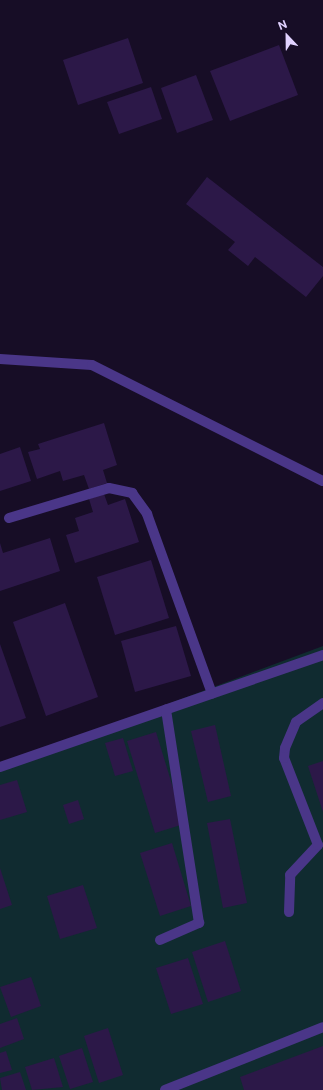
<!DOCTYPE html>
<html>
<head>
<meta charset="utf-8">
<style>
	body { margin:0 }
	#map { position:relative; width:323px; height:1090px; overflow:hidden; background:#170d26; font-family:"Public Sans",sans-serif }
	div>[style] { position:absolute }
	.green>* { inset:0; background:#102b30 }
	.building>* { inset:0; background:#2c1848 }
	.service>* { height:10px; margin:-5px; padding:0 5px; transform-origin:5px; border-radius:5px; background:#4a3688 }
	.minor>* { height:10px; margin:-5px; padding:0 5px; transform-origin:5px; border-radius:5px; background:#4a3688 }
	span { translate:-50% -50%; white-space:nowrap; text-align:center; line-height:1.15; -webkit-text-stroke:3px #170d26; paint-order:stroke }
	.north { position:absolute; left:267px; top:16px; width:40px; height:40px; -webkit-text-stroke:3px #170d26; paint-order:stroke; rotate:338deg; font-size:11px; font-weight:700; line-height:16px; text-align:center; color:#e1d2ff }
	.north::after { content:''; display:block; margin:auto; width:14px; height:18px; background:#e1d2ff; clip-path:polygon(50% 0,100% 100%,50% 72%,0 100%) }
</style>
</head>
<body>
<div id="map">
	<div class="green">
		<i style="clip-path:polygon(323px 646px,323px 1090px,0 1090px,0 767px)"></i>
	</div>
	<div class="building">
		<i style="clip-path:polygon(128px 38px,143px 83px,78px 105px,63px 60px)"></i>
		<i style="clip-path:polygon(279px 45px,298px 95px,230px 121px,210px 71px)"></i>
		<i style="clip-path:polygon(196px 75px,213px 120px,177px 133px,161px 88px)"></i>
		<i style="clip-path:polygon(151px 87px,162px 119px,119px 134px,107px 102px)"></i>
		<i style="clip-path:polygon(207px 177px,323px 267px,323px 276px,306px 297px,255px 257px,248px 266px,228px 250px,235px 242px,186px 204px)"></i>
		<i style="clip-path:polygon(104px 423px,117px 465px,103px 470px,107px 483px,89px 489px,84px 475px,63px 481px,60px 471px,37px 479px,28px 452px,40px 449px,38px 444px)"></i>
		<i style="clip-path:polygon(20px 447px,31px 481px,0 491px,0 454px)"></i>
		<i style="clip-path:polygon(104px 494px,108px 505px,125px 499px,139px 542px,75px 563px,66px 535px,79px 531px,75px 518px,93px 512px,89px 499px)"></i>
		<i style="clip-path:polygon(50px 538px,60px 571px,0 591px,0 543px,3px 553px)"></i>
		<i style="clip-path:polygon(151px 560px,169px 618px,115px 635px,97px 577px)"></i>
		<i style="clip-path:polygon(65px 603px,98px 697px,46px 716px,13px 622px)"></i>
		<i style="clip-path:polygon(176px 626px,191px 676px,135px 692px,121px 641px)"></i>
		<i style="clip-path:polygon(0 644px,26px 718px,0 727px)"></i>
		<i style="clip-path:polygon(215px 725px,231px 796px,208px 802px,191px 731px)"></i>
		<i style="clip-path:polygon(156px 732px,184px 824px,155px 833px,127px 741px)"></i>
		<i style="clip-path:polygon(123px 738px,133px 771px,115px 776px,105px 743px)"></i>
		<i style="clip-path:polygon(323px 761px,323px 812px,308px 766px)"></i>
		<i style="clip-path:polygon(17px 780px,27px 812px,0 820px,0 785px)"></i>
		<i style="clip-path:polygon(78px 800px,84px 819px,69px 824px,63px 805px)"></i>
		<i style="clip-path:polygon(230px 819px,247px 903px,223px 908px,207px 823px)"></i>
		<i style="clip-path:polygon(172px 843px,191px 906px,160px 916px,140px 853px)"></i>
		<i style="clip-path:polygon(0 868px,12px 905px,0 909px)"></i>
		<i style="clip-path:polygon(83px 885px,97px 928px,60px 939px,47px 896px)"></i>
		<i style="clip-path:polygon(225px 941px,241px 991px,208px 1002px,192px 952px)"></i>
		<i style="clip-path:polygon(188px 958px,203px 1004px,171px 1014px,156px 968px)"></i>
		<i style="clip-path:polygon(31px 977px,41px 1006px,11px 1017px,0 987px)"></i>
		<i style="clip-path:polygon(17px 1018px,24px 1039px,0 1048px,0 1024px)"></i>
		<i style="clip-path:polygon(108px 1028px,123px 1075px,99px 1083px,84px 1036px)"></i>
		<i style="clip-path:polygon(323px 1046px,323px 1090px,244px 1090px,240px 1077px)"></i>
		<i style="clip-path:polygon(82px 1048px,93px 1082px,70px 1089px,59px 1056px)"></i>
		<i style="clip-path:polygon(6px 1051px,12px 1070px,0 1073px,0 1053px)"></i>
		<i style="clip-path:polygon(54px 1058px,63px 1087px,32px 1090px,25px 1067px)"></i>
		<i style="clip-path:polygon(20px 1072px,26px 1090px,2px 1090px,0 1078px)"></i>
	</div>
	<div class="service">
		<i style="left:0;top:359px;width:92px;rotate:3.7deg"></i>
		<i style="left:92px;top:365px;width:258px;rotate:26.7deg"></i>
		<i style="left:9px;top:518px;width:104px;rotate:-16.7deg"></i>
		<i style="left:109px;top:488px;width:24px;rotate:12deg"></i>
		<i style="left:132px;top:493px;width:26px;rotate:54deg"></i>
		<i style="left:147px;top:514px;width:191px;rotate:70.1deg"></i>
		<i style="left:165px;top:1090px;width:170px;rotate:-21.7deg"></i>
	</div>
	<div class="minor">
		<i style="left:0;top:767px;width:342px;rotate:-19.1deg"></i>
		<i style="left:289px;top:912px;width:37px;rotate:-88deg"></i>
		<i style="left:290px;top:875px;width:41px;rotate:-47deg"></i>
		<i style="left:318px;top:845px;width:93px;rotate:-111.3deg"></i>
		<i style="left:284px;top:758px;width:10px;rotate:-84deg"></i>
		<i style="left:285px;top:748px;width:28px;rotate:-67deg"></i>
		<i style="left:296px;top:722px;width:33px;rotate:-35deg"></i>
		<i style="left:160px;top:940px;width:43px;rotate:-23.6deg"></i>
		<i style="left:199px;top:923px;width:216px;rotate:-98.8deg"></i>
	</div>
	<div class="north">N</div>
</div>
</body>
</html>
